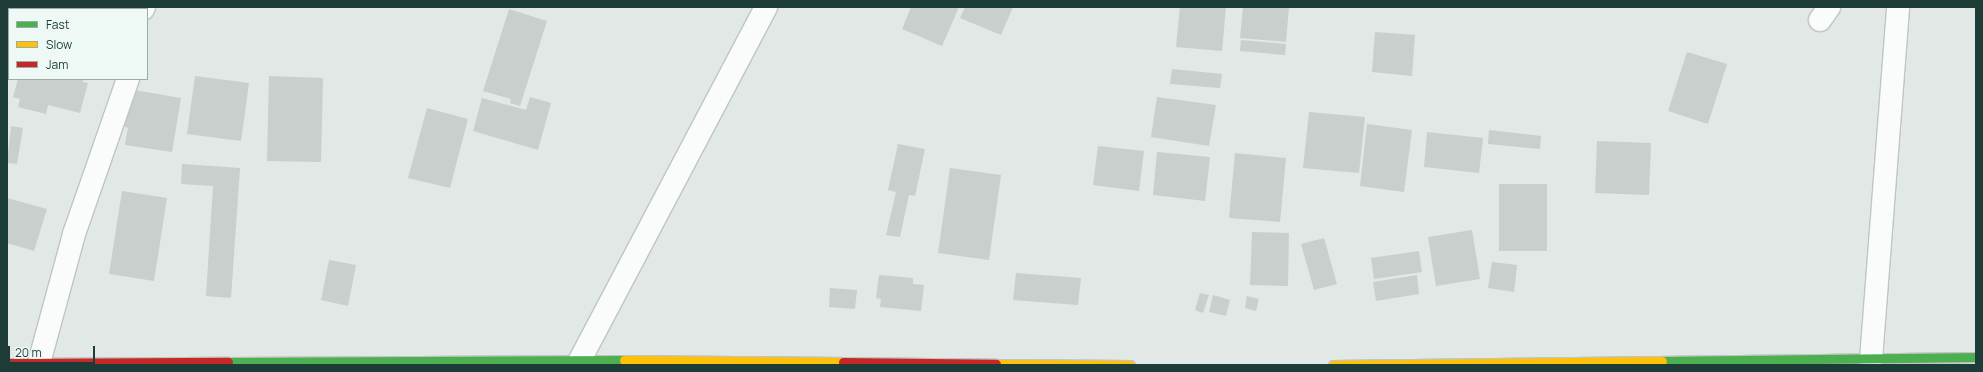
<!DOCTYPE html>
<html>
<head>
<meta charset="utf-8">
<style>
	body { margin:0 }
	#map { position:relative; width:1983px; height:372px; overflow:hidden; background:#e1e8e6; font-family:Manrope,sans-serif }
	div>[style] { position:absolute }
	.building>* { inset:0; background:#c8cfcd }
	.roads { filter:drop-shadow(1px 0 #bec5c3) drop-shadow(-1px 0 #bec5c3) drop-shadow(0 1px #bec5c3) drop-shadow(0 -1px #bec5c3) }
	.street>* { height:22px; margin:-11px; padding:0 11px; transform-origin:11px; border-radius:11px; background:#fafcfb }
	.fast>* { height:9px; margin:-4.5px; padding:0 4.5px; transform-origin:4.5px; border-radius:4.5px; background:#4caf50 }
	.slow>* { height:9px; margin:-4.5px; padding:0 4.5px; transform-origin:4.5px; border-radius:4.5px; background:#ffc107 }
	.jam>* { height:9px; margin:-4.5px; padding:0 4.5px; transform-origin:4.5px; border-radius:4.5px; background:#c62828 }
	span { translate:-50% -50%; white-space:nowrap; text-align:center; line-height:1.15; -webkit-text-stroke:3px #eef8f4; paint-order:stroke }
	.frame { position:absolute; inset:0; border:8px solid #1e3c37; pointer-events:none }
	.legend { position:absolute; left:8px; top:8px; width:140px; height:72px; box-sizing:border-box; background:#eef8f4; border:1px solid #9bada8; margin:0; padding:5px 7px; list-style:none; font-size:12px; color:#1e3c37 }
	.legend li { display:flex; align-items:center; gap:8px; height:20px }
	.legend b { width:20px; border:1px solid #9bada8 }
	.scale { position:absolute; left:8px; top:346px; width:87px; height:18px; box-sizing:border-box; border:2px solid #1e3c37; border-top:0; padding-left:5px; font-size:12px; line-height:14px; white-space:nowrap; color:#1e3c37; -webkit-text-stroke:3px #eef8f4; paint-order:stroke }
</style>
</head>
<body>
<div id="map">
	<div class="building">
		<i style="clip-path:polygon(911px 7px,959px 7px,942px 46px,902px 29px)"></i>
		<i style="clip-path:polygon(965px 7px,1013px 7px,1001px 35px,960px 18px)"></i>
		<i style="clip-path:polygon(1180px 7px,1226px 7px,1222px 51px,1176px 47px)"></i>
		<i style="clip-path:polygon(1243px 7px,1289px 7px,1286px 42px,1240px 38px)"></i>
		<i style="clip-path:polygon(509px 9px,547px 21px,520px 106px,510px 103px,511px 99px,483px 91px)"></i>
		<i style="clip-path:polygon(1375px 32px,1415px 35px,1412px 76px,1372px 72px)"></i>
		<i style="clip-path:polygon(1241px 40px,1286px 44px,1285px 55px,1240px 51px)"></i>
		<i style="clip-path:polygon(1687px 52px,1727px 64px,1708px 124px,1668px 111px)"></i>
		<i style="clip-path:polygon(1172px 69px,1222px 74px,1220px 88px,1170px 84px)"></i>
		<i style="clip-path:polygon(195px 76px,249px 83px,241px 141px,187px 134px)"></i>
		<i style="clip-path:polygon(269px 76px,323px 78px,321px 162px,267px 161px)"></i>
		<i style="clip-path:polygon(18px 79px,83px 79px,83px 82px,88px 83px,80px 113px,48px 105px,46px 114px,18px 107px,20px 99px,13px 97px)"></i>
		<i style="clip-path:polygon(134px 90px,181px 98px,172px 152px,125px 145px,128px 128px,122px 126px,126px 102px,132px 103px)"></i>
		<i style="clip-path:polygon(530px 97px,551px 103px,538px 150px,473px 131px,482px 98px,526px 110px)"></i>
		<i style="clip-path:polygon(1157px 97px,1216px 105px,1209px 146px,1151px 137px)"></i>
		<i style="clip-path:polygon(427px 108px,468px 119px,450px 188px,408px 178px)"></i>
		<i style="clip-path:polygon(1309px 112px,1365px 117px,1359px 173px,1303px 168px)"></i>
		<i style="clip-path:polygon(1367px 124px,1412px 130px,1404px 192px,1360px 186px)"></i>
		<i style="clip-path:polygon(11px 126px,23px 128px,17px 164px,7px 163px)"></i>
		<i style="clip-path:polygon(1489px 130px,1541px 136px,1540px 149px,1488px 144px)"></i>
		<i style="clip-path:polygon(1427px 132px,1483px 138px,1479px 173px,1424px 167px)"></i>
		<i style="clip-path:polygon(1597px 141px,1651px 143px,1649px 195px,1595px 193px)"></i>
		<i style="clip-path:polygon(898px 144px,925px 149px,915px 196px,909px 195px,900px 237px,886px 235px,896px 192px,888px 190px)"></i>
		<i style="clip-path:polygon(1098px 146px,1144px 151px,1139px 191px,1093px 185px)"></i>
		<i style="clip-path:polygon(1157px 152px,1210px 157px,1205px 201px,1153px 195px)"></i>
		<i style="clip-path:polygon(1235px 153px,1286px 158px,1280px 222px,1229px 218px)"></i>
		<i style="clip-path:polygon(182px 164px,240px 168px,231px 298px,206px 296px,213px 186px,181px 184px)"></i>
		<i style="clip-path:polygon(950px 168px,1001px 175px,989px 260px,938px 253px)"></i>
		<i style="clip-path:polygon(1499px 184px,1547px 184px,1547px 251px,1499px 251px)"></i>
		<i style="clip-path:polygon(122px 191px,167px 198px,154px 281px,109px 274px)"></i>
		<i style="clip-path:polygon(7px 198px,47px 209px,34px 251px,7px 243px)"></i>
		<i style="clip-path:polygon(1472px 230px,1480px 279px,1436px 286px,1428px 237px)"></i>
		<i style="clip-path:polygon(1252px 232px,1289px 233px,1288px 286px,1250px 285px)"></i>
		<i style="clip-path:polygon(1324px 238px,1337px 284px,1314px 290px,1301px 244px)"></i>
		<i style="clip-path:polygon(1419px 251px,1422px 272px,1374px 279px,1371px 258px)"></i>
		<i style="clip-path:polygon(329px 260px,356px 265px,348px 306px,321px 300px)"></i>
		<i style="clip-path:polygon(1492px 262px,1517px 265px,1514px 292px,1488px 288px)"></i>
		<i style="clip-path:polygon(1016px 273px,1081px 278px,1078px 305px,1013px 300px)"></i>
		<i style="clip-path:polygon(879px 275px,913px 278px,913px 284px,924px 285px,921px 311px,880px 307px,881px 299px,876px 298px)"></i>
		<i style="clip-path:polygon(1417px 275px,1419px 294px,1376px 301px,1373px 282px)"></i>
		<i style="clip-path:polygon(830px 288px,857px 290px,855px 309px,829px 307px)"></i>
		<i style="clip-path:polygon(1200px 293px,1209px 295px,1203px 313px,1195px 310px)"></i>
		<i style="clip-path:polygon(1213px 295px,1230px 300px,1226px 316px,1209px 312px)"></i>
		<i style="clip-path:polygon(1247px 296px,1259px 299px,1256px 311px,1245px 308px)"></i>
	</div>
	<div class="roads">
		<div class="street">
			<i style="left:143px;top:9px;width:2px;rotate:-63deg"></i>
			<i style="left:1820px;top:20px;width:16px;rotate:-55deg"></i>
			<i style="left:580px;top:360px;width:399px;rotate:-62.2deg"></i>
			<i style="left:1871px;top:360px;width:354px;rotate:-85.6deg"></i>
			<i style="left:39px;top:363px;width:134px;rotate:-74.8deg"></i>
			<i style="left:74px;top:234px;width:164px;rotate:-70.8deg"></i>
		</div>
		<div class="fast">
			<i style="left:1662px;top:361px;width:314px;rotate:-0.7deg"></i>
			<i style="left:228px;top:362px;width:396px;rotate:-0.3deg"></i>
		</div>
		<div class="slow">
			<i style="left:624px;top:360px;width:219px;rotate:0.5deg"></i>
			<i style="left:996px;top:364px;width:134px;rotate:0.4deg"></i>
			<i style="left:1333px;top:365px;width:329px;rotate:-0.7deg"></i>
		</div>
		<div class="jam">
			<i style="left:843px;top:362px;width:153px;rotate:0.7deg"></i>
			<i style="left:7px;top:363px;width:221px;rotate:-0.3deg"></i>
		</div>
	</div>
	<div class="frame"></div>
	<ul class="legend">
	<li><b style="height:5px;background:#4caf50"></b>Fast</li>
	<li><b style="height:5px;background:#ffc107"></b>Slow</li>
	<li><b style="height:5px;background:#c62828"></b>Jam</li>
	</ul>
	<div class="scale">20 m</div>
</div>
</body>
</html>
